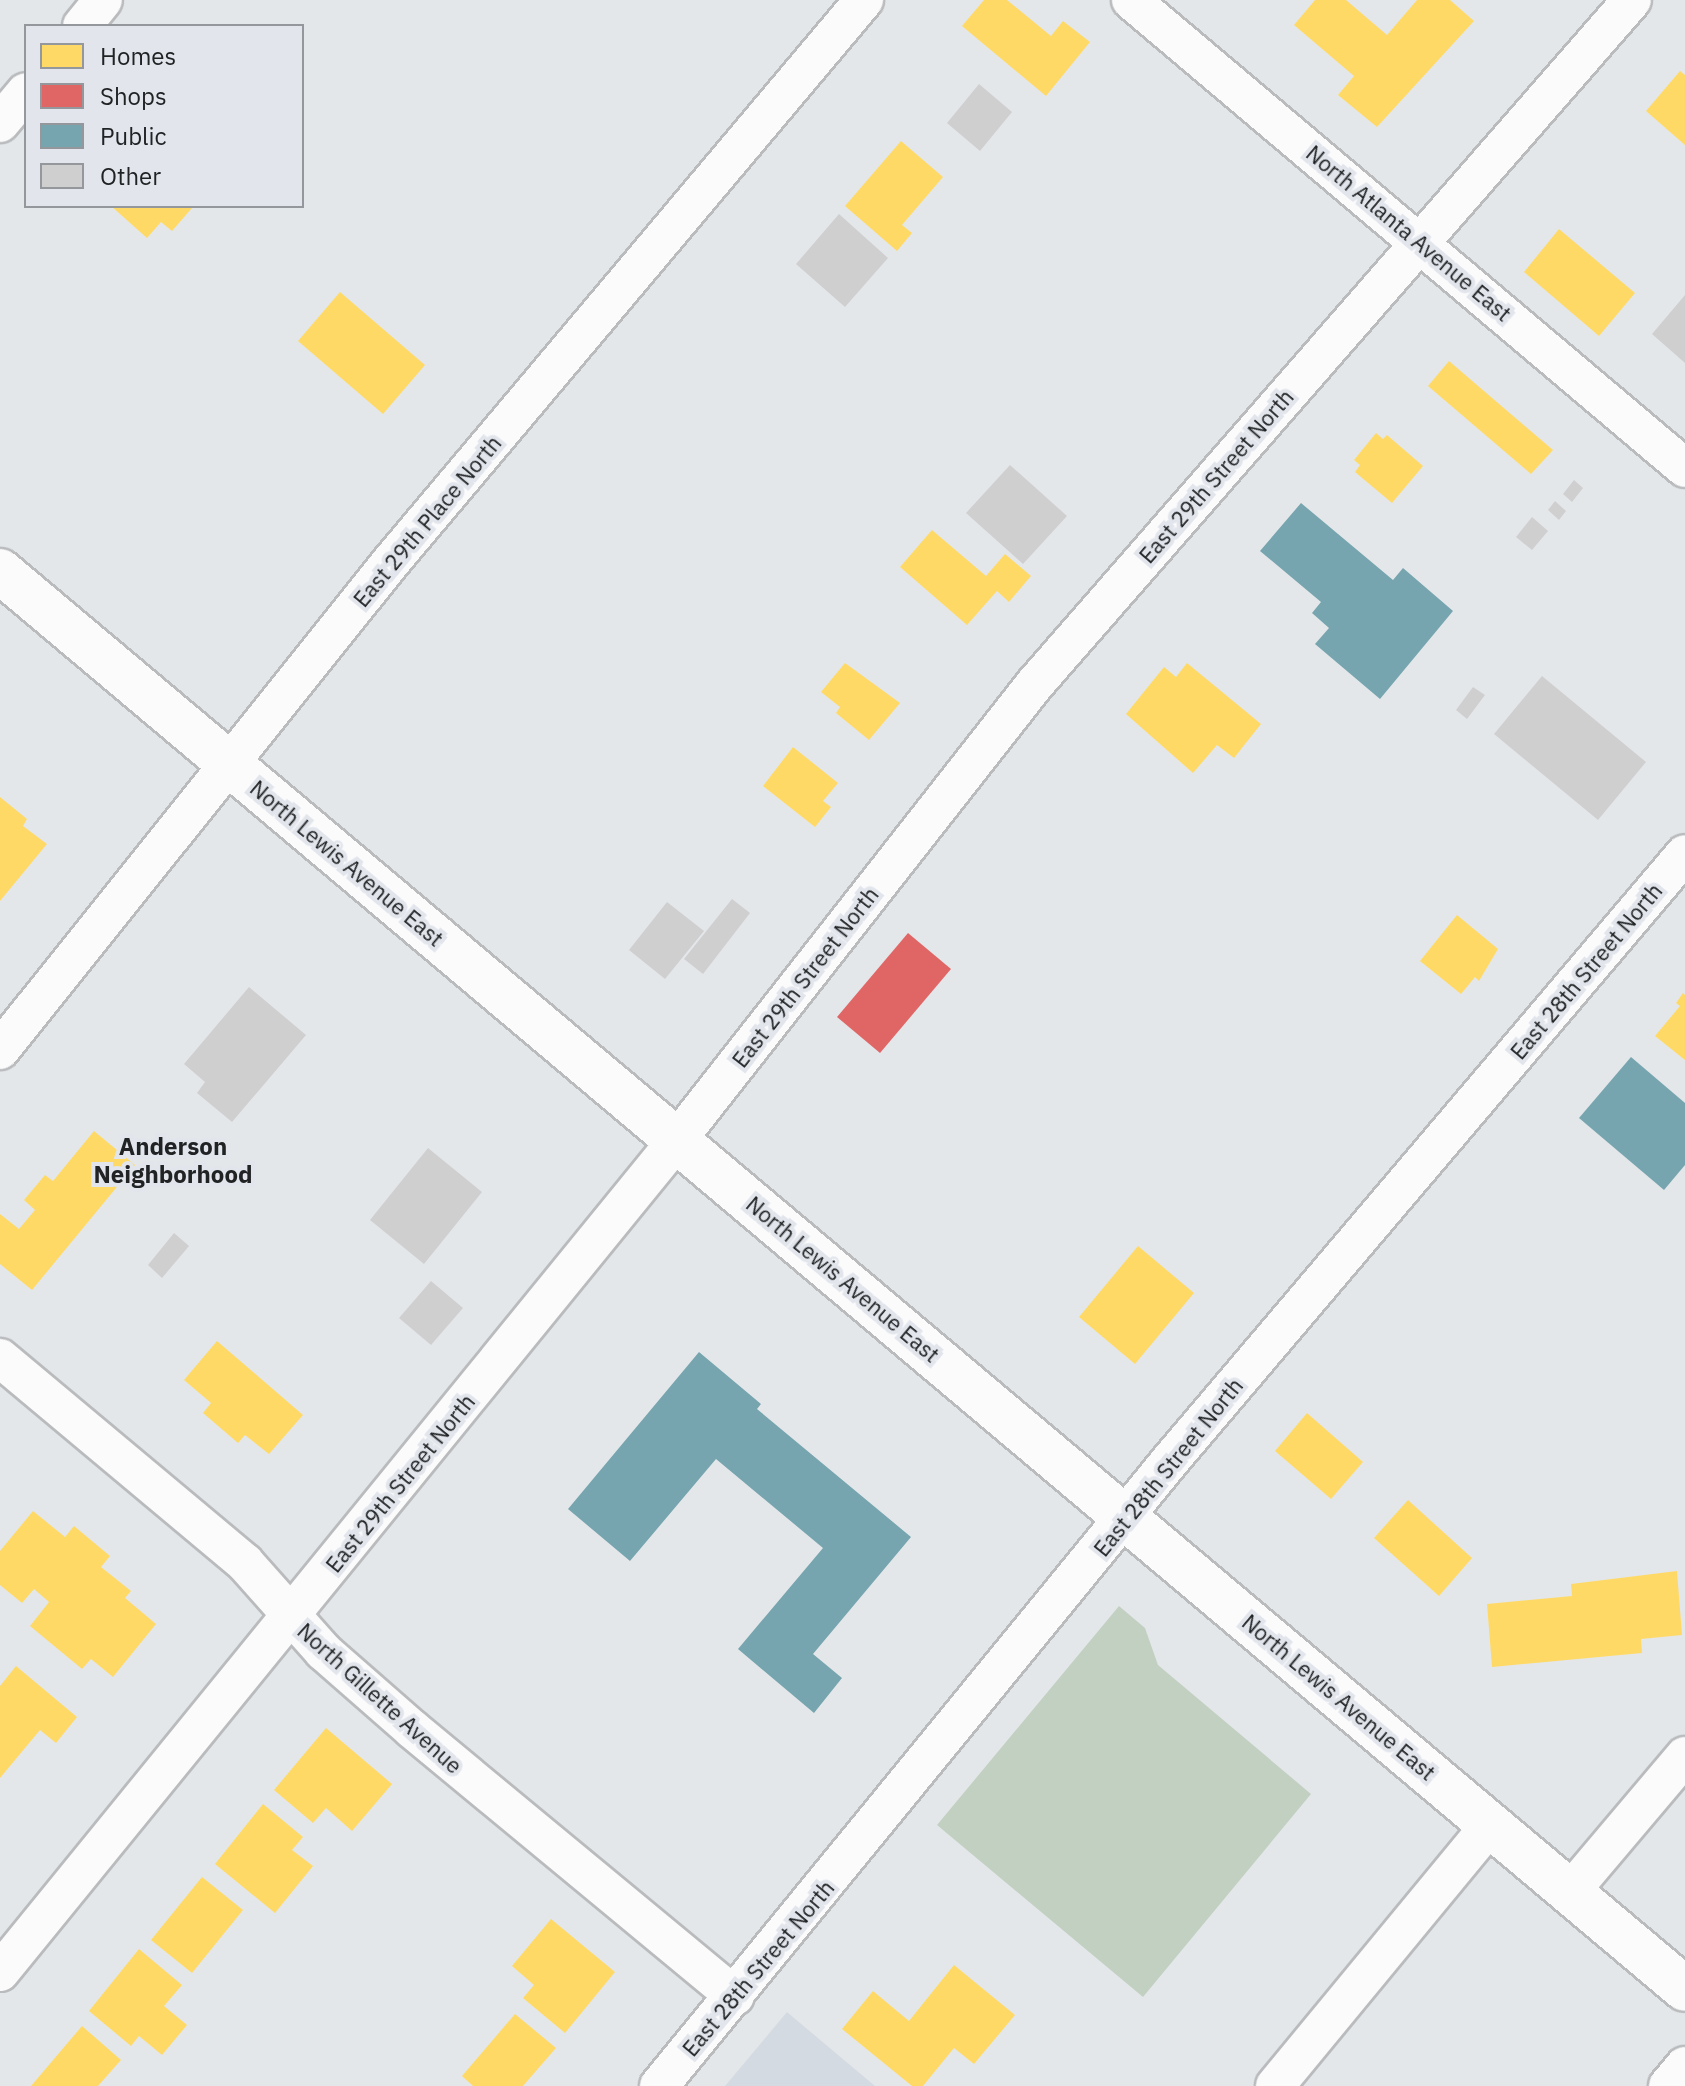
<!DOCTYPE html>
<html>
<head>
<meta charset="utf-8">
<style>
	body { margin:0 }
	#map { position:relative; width:1685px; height:2086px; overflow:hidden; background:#e4e7ea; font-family:"IBM Plex Sans",sans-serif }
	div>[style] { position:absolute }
	.built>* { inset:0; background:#d4dae2 }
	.green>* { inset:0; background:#c2d0c2 }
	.homes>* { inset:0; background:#ffd966 }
	.shops>* { inset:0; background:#e06666 }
	.public>* { inset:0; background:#76a5af }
	.building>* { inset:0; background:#cfcfd0 }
	.roads { filter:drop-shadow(2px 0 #b9bbbd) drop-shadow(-2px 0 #b9bbbd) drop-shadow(0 2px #b9bbbd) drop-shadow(0 -2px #b9bbbd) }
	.minor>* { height:38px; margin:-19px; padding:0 19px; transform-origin:19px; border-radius:19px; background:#fbfbfc }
	.major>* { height:44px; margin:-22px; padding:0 22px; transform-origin:22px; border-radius:22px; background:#fbfbfc }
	span { translate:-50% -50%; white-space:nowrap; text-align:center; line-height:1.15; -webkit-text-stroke:8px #e2e6ec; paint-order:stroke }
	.street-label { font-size:22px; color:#202224 }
	.neighbourhood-label { font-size:24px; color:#202224; font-weight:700 }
	.legend { position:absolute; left:24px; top:24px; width:280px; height:184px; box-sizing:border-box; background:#e2e6ec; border:2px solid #94989c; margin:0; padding:10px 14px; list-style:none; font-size:24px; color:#202224 }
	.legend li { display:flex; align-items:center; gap:16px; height:40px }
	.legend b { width:40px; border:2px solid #94989c }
</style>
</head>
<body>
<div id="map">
	<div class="built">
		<i style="clip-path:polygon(787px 2012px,875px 2086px,725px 2086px)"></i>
	</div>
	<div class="green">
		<i style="clip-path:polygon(1119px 1606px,1145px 1628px,1158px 1665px,1311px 1794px,1143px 1997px,937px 1825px)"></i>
	</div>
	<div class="homes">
		<i style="clip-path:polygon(984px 0,1007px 0,1051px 36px,1063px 21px,1090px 42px,1046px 96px,962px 26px)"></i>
		<i style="clip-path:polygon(1315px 0,1346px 0,1387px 35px,1417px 0,1450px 0,1474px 21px,1377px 127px,1338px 95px,1354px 76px,1294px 25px)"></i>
		<i style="clip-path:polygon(1680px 71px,1685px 75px,1685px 145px,1646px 111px)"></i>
		<i style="clip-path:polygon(901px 141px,943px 177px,902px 225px,912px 233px,897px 251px,845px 206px)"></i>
		<i style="clip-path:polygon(111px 206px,190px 206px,192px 208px,172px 231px,161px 222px,147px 238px)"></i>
		<i style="clip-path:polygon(1559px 229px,1635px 293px,1599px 336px,1524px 272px)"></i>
		<i style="clip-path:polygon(340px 292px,425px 365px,383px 414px,298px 341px)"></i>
		<i style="clip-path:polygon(1449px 361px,1553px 450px,1531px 474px,1428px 386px)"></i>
		<i style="clip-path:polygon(1376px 433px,1383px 439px,1387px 435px,1423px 466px,1392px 503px,1355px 472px,1360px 465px,1354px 460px)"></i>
		<i style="clip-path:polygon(932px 530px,986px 576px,1005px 554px,1031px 576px,1009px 602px,997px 591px,967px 625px,900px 567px)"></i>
		<i style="clip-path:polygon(845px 663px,900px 703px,869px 740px,836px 713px,840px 707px,821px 692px)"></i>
		<i style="clip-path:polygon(1187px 663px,1261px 724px,1234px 758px,1217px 745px,1193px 773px,1126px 714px,1164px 667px,1176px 677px)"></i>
		<i style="clip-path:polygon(793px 747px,838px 783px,823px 801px,831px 807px,815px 827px,763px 786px)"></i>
		<i style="clip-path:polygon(0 797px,27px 819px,23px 826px,47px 844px,0 901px)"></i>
		<i style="clip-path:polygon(1457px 915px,1498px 949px,1479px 981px,1475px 977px,1461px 994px,1420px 961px)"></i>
		<i style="clip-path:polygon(1683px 993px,1685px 995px,1685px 1060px,1655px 1036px,1680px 1006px,1676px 1003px)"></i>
		<i style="clip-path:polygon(94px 1131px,135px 1165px,32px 1290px,0 1264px,0 1214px,19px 1229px,35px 1210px,24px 1200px,45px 1175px,53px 1181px)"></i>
		<i style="clip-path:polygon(1138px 1246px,1194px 1293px,1135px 1364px,1079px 1317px)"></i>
		<i style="clip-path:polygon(217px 1341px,303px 1415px,269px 1454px,245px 1435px,238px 1443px,203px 1413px,211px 1403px,184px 1380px)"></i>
		<i style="clip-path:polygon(1307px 1413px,1363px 1462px,1331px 1499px,1275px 1451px)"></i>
		<i style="clip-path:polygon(1408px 1500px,1472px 1558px,1439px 1596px,1374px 1538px)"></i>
		<i style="clip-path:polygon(33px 1511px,65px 1537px,74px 1526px,110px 1556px,101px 1567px,131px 1591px,125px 1598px,156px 1624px,113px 1677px,91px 1659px,82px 1669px,30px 1626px,49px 1602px,34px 1589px,22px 1603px,0 1585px,0 1551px)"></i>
		<i style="clip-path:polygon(1677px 1571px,1682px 1635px,1641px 1639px,1642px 1653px,1492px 1667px,1487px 1604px,1572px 1596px,1571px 1584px)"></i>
		<i style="clip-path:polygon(16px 1666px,77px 1717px,56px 1743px,40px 1730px,0 1778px,0 1686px)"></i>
		<i style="clip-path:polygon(326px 1728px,392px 1784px,352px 1831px,326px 1808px,313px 1823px,274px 1790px)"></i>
		<i style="clip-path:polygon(263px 1804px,303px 1837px,292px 1850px,313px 1866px,275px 1913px,215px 1864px)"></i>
		<i style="clip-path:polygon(202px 1877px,243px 1910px,192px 1973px,151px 1940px)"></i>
		<i style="clip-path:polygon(551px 1919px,615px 1972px,565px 2033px,523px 1998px,534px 1985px,512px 1966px)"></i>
		<i style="clip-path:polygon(139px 1949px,182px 1985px,164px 2006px,187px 2025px,162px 2055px,139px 2036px,131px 2046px,89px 2011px)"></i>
		<i style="clip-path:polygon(954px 1965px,1015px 2015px,974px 2064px,954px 2048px,923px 2086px,912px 2086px,842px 2029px,873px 1991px,909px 2021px)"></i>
		<i style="clip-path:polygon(515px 2014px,556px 2048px,523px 2086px,473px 2086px,462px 2076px)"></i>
		<i style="clip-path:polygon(82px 2026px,121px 2060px,98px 2086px,31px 2086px)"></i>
	</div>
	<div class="shops">
		<i style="clip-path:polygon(908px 933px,951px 969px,880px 1053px,837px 1017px)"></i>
	</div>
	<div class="public">
		<i style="clip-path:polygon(1301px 503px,1393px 580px,1403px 568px,1453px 611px,1380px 699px,1315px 644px,1329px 628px,1312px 613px,1321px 602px,1260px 551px)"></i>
		<i style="clip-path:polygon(1631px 1057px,1685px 1103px,1685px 1165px,1664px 1190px,1579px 1118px)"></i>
		<i style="clip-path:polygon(699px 1352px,761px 1404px,757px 1409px,911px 1537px,813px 1654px,842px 1678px,814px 1713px,738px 1649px,823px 1548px,716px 1459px,630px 1561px,568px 1509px)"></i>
	</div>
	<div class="building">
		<i style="clip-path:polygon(979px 84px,1012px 112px,980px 151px,947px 123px)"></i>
		<i style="clip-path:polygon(839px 214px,888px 258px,845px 307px,796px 264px)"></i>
		<i style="clip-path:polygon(1685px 295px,1685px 363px,1652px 334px)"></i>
		<i style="clip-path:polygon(1010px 465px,1067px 516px,1023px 564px,966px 513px)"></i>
		<i style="clip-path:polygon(1574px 480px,1583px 488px,1572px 502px,1563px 494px)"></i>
		<i style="clip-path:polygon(1555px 501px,1566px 511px,1559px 520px,1548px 510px)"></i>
		<i style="clip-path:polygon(1532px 517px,1548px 531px,1532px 550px,1516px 537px)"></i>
		<i style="clip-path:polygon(1542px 676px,1646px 762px,1598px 820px,1494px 734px)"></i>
		<i style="clip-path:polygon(1473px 687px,1485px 695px,1467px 719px,1456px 710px)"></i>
		<i style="clip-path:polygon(732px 899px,750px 913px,703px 974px,684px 959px)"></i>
		<i style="clip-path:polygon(667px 902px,704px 931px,665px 979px,629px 950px)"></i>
		<i style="clip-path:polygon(249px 987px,306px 1035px,232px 1122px,197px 1093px,205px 1082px,184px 1064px)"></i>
		<i style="clip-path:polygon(428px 1148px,482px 1192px,424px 1264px,370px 1220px)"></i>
		<i style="clip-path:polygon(174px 1233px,189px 1246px,162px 1278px,148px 1265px)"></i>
		<i style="clip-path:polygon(431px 1281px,463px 1308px,431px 1345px,399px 1318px)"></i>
	</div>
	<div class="roads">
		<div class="minor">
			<i style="left:1131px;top:0;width:725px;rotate:40.19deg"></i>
			<i style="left:82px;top:26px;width:33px;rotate:-51deg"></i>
			<i style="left:0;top:123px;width:40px;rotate:-50deg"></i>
			<i style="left:0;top:1050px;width:624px;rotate:-51.31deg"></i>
			<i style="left:390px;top:563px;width:736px;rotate:-49.91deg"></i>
			<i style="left:0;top:1358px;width:319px;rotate:39.9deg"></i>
			<i style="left:245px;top:1563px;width:118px;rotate:48.4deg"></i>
			<i style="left:323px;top:1651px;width:118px;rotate:41.2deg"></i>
			<i style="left:412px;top:1729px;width:419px;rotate:39.6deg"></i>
			<i style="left:1570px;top:1892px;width:178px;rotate:-49.8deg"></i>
			<i style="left:0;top:1972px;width:1073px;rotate:-50.86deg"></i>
			<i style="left:677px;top:1140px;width:578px;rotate:-51.88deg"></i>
			<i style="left:1034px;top:685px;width:909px;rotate:-48.88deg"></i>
			<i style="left:659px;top:2086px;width:806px;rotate:-50.74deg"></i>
			<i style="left:1169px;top:1462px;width:797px;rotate:-49.68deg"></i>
			<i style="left:1275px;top:2086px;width:338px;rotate:-50.5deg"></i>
			<i style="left:1668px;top:2086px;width:26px;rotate:-50deg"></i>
		</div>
		<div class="major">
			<i style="left:0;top:571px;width:2202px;rotate:40.08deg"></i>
		</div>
	</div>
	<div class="street-label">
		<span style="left:1409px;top:233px;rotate:40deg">North Atlanta Avenue East</span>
		<span style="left:1216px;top:476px;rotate:-49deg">East 29th Street North</span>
		<span style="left:427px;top:521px;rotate:-50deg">East 29th Place North</span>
		<span style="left:347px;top:863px;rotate:40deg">North Lewis Avenue East</span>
		<span style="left:1586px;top:971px;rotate:-50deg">East 28th Street North</span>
		<span style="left:805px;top:977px;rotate:-52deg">East 29th Street North</span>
		<span style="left:843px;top:1279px;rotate:40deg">North Lewis Avenue East</span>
		<span style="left:1168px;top:1467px;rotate:-51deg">East 28th Street North</span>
		<span style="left:400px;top:1483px;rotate:-51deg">East 29th Street North</span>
		<span style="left:1339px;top:1697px;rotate:40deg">North Lewis Avenue East</span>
		<span style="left:380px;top:1698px;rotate:42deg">North Gillette Avenue</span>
		<span style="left:758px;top:1968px;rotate:-50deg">East 28th Street North</span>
	</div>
	<div class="neighbourhood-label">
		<span style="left:173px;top:1161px">Anderson<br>Neighborhood</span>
	</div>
	<ul class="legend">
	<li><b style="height:22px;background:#ffd966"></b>Homes</li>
	<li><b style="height:22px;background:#e06666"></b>Shops</li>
	<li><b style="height:22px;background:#76a5af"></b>Public</li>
	<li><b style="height:22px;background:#cfcfd0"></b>Other</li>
	</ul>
</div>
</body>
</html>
